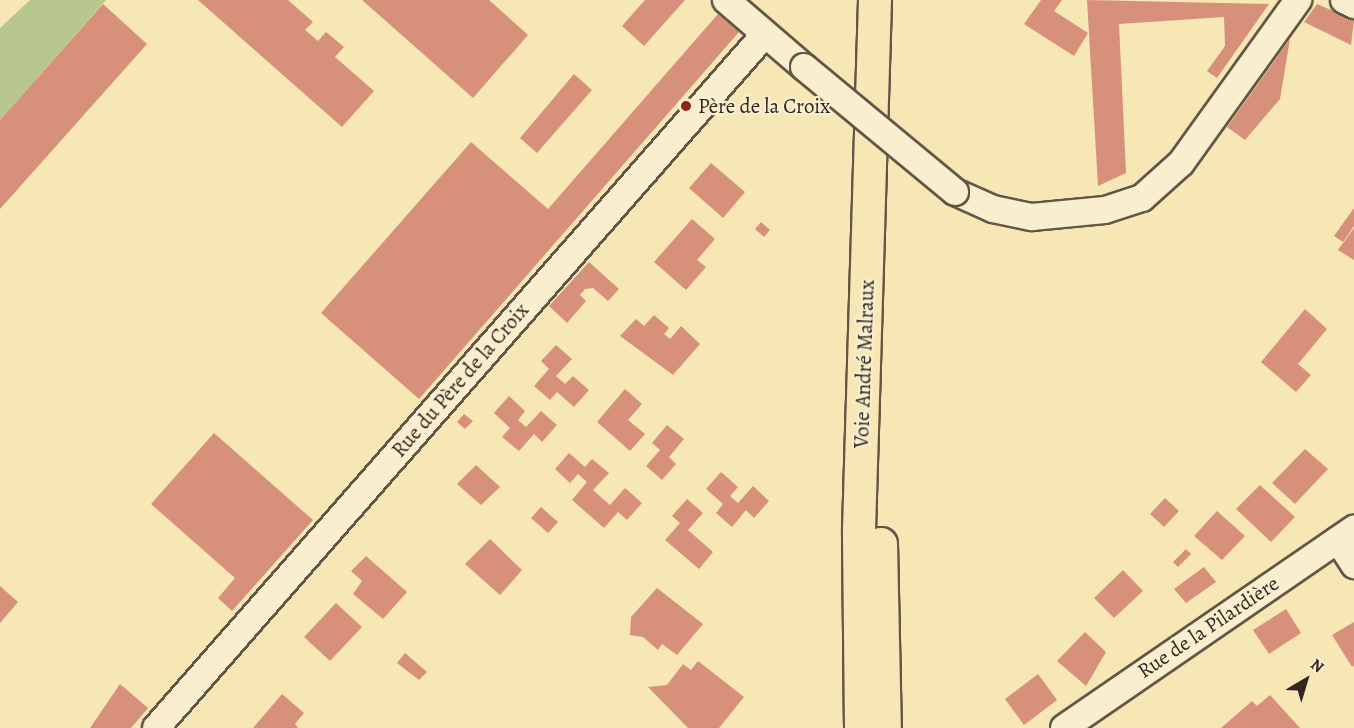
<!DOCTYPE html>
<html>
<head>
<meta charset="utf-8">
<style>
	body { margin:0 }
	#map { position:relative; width:1354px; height:728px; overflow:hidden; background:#f6e7b5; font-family:Alegreya,serif }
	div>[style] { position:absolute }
	.green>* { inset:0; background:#b8c690 }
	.building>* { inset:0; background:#d7917a }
	.roads { filter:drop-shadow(2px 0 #635646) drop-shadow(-2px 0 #635646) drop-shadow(0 2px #635646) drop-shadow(0 -2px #635646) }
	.minor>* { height:26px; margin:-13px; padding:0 13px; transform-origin:13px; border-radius:13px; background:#f9efcf }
	.major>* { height:32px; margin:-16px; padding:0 16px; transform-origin:16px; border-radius:16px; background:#f6e7b5 }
	.bridges { filter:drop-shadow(2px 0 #635646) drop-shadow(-2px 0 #635646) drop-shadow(0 2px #635646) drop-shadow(0 -2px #635646) }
	.minor-bridge>* { height:26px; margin:-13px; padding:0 13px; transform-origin:13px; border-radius:13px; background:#f9efcf }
	.dots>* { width:16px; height:16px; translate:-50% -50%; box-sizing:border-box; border:3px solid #f9efcf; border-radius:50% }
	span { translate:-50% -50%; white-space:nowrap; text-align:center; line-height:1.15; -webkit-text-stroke:4.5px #f9efcf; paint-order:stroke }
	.poi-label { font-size:21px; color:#322621 }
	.left { translate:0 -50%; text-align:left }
	.street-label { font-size:21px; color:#322621 }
	.north { position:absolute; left:1276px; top:650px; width:60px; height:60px; -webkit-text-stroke:4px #f9efcf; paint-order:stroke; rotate:38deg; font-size:16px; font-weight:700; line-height:24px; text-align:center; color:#322621 }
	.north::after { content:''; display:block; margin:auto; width:21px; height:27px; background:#322621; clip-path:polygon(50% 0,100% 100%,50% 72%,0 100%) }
</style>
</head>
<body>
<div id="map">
	<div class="green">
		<i style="clip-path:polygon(30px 0,106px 0,0 120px,0 28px)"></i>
	</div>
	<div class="building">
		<i style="clip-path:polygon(198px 0,288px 0,313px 22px,305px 30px,318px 41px,326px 32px,344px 47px,335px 57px,374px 91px,342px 127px)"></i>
		<i style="clip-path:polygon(362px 0,489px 0,528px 35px,473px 98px)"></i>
		<i style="clip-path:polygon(645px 0,685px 0,644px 46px,622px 26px)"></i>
		<i style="clip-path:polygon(1041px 0,1062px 0,1054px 11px,1088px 33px,1074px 56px,1024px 24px)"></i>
		<i style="clip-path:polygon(1087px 0,1269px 4px,1217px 78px,1207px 71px,1225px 46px,1224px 17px,1119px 24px,1126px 173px,1098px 186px)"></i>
		<i style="clip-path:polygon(103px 4px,147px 44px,0 209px,0 120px)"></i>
		<i style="clip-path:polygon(1317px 4px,1354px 20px,1351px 45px,1304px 22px)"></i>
		<i style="clip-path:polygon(718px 14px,739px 32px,419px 399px,321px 313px,471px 142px,548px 209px)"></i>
		<i style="clip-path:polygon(1290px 39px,1280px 99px,1245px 140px,1227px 127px)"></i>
		<i style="clip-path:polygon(574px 74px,592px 90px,537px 153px,520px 138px)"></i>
		<i style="clip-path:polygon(711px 163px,745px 192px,723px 218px,689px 188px)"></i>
		<i style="clip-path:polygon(1354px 208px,1354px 226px,1343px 242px,1334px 236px)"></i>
		<i style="clip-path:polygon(692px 219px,715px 239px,697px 260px,706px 267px,686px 290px,654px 262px)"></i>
		<i style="clip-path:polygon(761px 222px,770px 230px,764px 237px,755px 229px)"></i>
		<i style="clip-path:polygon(1354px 228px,1354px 260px,1338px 250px)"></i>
		<i style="clip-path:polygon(589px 262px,619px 289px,608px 301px,593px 288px,585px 289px,580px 295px,586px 301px,567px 323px,549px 306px)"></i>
		<i style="clip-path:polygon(1305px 309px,1327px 329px,1298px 364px,1311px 375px,1296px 392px,1261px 362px)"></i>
		<i style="clip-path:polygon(654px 315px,669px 328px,664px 334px,670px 339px,681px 326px,700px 344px,673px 375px,620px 336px,636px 319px,644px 326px)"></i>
		<i style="clip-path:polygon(556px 345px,572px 359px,556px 376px,565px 384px,573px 376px,589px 390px,574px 407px,557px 392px,550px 400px,534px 386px,549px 369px,541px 361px)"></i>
		<i style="clip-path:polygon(625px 389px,642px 404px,628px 420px,645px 434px,630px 451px,597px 422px)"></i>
		<i style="clip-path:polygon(509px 396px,525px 411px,518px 420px,526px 427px,541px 411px,557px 425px,542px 442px,534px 434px,519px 451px,502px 437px,510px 428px,494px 413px)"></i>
		<i style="clip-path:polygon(464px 414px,473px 421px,465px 429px,457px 422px)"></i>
		<i style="clip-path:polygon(667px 425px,684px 439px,669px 457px,676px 464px,662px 480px,646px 466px,660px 450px,652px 443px)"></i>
		<i style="clip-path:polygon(214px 433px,313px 520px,232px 611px,218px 598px,235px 578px,151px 504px)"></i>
		<i style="clip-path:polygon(1305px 449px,1328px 469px,1295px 504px,1272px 483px)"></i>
		<i style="clip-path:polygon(569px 453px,585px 467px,592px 459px,609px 473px,593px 490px,610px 505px,625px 488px,642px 503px,627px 520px,618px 512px,604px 528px,572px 500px,587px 482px,578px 474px,570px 483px,555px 469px)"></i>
		<i style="clip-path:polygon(476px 465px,500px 487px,481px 505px,457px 484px)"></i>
		<i style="clip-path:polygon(721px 472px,738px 487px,730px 496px,738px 503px,753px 486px,769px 501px,754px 518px,746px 510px,732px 527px,716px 513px,723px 504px,706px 489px)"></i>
		<i style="clip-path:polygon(1260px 485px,1295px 517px,1271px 542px,1236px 509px)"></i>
		<i style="clip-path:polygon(1165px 498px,1179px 511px,1164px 527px,1150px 514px)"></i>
		<i style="clip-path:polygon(687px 499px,703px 513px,688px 530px,713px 552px,699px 569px,665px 540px,680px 523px,672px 516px)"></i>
		<i style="clip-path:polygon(541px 507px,558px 522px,548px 533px,531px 518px)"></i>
		<i style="clip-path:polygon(1217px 511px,1245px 536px,1222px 560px,1194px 536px)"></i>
		<i style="clip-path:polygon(490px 539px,522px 570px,500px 595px,465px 564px)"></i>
		<i style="clip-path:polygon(1186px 549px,1191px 554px,1178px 567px,1173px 562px)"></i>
		<i style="clip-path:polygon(366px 556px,407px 592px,383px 619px,353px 594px,362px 581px,351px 571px)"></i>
		<i style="clip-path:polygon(1204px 567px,1216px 582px,1186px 603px,1174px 589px)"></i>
		<i style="clip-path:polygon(1123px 570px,1143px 591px,1114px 618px,1094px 598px)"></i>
		<i style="clip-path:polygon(0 586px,18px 602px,0 623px)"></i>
		<i style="clip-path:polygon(657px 588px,703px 624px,677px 655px,662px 644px,658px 650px,643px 637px,630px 635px,631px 617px)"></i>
		<i style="clip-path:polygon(336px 603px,362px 627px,330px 661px,304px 637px)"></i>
		<i style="clip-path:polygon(1286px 609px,1301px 633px,1269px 654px,1253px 630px)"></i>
		<i style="clip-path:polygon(1354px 622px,1354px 666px,1352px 667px,1332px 635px)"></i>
		<i style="clip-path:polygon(1085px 632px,1106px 652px,1086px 686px,1057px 661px)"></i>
		<i style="clip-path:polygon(405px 653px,427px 672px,419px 680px,397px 663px)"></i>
		<i style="clip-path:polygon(698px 661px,744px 697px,719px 728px,688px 728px,648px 687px,667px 685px,683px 664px,691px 670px)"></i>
		<i style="clip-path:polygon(1038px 674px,1057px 700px,1024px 725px,1005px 699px)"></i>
		<i style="clip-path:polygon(120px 684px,148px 708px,131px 728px,90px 728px)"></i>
		<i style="clip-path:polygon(282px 694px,304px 713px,295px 724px,298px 728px,253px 728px)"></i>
		<i style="clip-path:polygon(1270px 695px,1300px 728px,1221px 728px,1252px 701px,1257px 706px)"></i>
	</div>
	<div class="roads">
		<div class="minor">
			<i style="left:726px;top:0;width:103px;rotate:40.7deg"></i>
			<i style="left:1344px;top:0;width:11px;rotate:27deg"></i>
			<i style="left:955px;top:192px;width:42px;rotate:24.1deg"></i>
			<i style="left:993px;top:209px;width:40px;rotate:12deg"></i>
			<i style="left:1032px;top:217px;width:73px;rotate:-5.5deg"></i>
			<i style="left:1105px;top:210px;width:39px;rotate:-18deg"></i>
			<i style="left:1142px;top:198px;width:52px;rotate:-41.9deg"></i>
			<i style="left:1181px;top:163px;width:201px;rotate:-54.3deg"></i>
			<i style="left:1338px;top:540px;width:30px;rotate:57deg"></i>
			<i style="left:156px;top:728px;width:923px;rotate:-48.73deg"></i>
			<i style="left:1064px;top:728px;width:352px;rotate:-34.5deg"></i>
		</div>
		<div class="major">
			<i style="left:881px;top:544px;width:184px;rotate:88.8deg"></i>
			<i style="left:861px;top:728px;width:198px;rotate:-90.6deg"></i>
			<i style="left:859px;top:530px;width:530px;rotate:-88.27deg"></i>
		</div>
	</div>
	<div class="bridges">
		<div class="minor-bridge">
			<i style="left:804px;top:67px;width:196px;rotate:39.6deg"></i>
		</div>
	</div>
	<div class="dots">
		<i style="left:686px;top:106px;background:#8f2418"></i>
	</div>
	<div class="poi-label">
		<span class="left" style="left:698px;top:106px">Père de la Croix</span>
	</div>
	<div class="street-label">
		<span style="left:864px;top:364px;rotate:-88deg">Voie André Malraux</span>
		<span style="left:460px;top:380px;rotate:-49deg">Rue du Père de la Croix</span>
		<span style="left:1208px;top:627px;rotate:-34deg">Rue de la Pilardière</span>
	</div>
	<div class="north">N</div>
</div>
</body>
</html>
